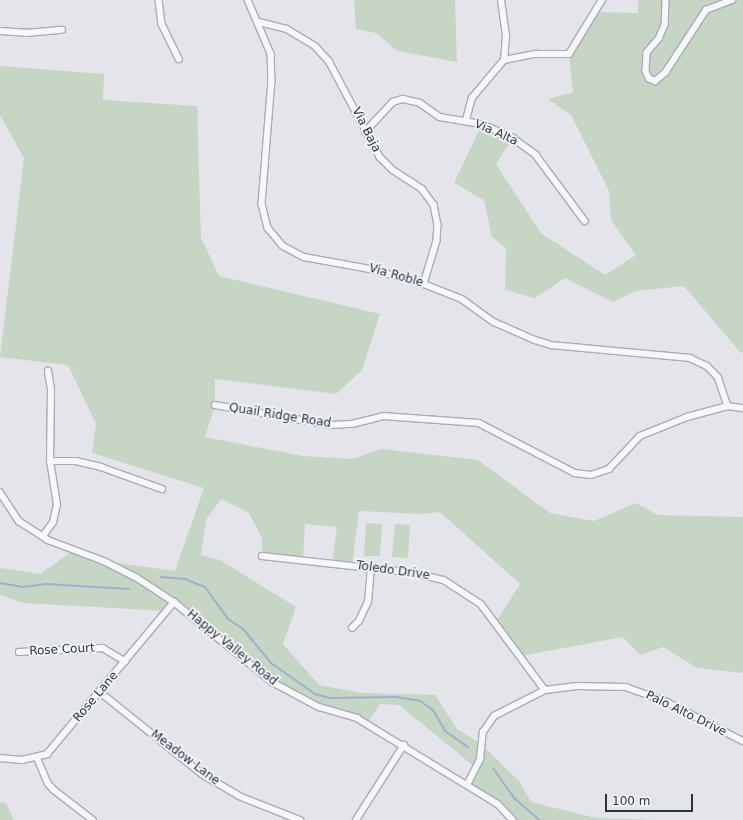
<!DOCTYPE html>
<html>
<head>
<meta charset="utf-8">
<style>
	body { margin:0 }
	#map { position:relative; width:743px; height:820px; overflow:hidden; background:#e3e5eb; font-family:"DejaVu Sans",sans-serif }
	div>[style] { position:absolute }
	.green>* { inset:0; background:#c7d5c4 }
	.stream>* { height:2px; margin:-1px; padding:0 1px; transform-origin:1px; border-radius:1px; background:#9fb0ca }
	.roads { filter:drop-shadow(1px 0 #a8acb5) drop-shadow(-1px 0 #a8acb5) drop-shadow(0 1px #a8acb5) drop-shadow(0 -1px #a8acb5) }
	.minor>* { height:5.5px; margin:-2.75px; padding:0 2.75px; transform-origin:2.75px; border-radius:2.75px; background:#f6f7f9 }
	span { translate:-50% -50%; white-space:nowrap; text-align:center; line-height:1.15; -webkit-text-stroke:3.5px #f3f5f8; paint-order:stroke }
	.street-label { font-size:12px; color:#2b3243 }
	.scale { position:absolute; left:605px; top:794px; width:88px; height:18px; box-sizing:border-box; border:2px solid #2b3243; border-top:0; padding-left:5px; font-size:12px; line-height:14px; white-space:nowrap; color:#2b3243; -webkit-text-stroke:3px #f3f5f8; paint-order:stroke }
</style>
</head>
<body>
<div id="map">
	<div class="green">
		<i style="clip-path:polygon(354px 0,455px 0,457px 62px,397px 51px,376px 33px,356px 29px)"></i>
		<i style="clip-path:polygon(638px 0,743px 0,743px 353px,740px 352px,684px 286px,636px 291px,613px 302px,565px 278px,535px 298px,505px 290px,506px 248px,492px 237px,484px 200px,454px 183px,482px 124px,513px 138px,496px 164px,541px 233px,605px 275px,636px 255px,611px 220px,609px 191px,571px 115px,548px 99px,573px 92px,569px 54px,594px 12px,638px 13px)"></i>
		<i style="clip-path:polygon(0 66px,104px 74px,103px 100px,197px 106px,201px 238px,219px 276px,380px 314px,362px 370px,336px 394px,215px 379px,215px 405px,205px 437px,303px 456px,353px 459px,381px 449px,478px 460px,550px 513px,594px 521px,636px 503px,658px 515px,743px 517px,743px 673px,697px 668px,663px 647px,640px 655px,623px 637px,521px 656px,496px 622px,520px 584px,440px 512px,422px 514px,359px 511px,352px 565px,332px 563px,337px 527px,305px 524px,303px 559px,262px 556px,262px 538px,249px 513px,221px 499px,206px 520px,201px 555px,220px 560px,296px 607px,283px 644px,319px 685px,363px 693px,435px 695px,457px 729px,481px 744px,519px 781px,531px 802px,596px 818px,653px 820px,513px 820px,467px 785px,475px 767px,399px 705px,380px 704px,367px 724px,319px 707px,272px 682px,175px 602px,167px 611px,23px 603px,0 595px,0 568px,40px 574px,74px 550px,104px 561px,175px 571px,204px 488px,92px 453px,96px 424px,68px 365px,0 357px,24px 158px,0 115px)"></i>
		<i style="clip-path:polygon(366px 523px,382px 524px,380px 556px,364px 556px)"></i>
		<i style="clip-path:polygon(395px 524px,410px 525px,408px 558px,392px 557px)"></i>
		<i style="clip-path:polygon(0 802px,6px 803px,14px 820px,0 820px)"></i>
	</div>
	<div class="stream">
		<i style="left:161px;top:577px;width:24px;rotate:5deg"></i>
		<i style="left:185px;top:579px;width:22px;rotate:22deg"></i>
		<i style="left:205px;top:587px;width:39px;rotate:54deg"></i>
		<i style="left:228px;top:619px;width:18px;rotate:34deg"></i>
		<i style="left:243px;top:629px;width:44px;rotate:50.5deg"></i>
		<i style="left:271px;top:663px;width:54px;rotate:35.2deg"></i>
		<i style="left:315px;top:694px;width:16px;rotate:15deg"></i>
		<i style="left:330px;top:698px;width:66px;rotate:-0.9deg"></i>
		<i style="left:396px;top:697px;width:24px;rotate:9deg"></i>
		<i style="left:420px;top:701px;width:16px;rotate:35deg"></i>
		<i style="left:433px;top:710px;width:24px;rotate:60deg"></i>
		<i style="left:445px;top:731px;width:28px;rotate:35deg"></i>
		<i style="left:0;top:583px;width:22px;rotate:10deg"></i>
		<i style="left:22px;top:587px;width:25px;rotate:-7deg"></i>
		<i style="left:47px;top:584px;width:82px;rotate:3.5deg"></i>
		<i style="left:493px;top:768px;width:37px;rotate:55deg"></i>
		<i style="left:514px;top:798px;width:33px;rotate:41deg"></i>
	</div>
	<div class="roads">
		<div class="minor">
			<i style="left:159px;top:0;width:24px;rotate:83deg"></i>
			<i style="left:162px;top:24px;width:39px;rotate:64deg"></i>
			<i style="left:248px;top:0;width:59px;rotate:66.9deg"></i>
			<i style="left:271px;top:54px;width:26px;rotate:88deg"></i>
			<i style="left:272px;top:80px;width:124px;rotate:94.6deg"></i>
			<i style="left:262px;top:204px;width:25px;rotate:76deg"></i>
			<i style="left:268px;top:228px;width:23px;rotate:50deg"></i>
			<i style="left:283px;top:246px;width:24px;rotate:28deg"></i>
			<i style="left:304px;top:257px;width:67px;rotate:10.3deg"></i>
			<i style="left:370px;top:269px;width:56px;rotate:15.5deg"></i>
			<i style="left:424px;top:284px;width:41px;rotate:21.5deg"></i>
			<i style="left:462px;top:299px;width:39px;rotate:36deg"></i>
			<i style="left:494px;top:322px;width:45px;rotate:23.7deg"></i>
			<i style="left:535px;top:340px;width:17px;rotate:17deg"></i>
			<i style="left:551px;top:345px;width:140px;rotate:5.3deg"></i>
			<i style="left:690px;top:358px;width:19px;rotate:25deg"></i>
			<i style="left:707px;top:366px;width:16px;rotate:45deg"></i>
			<i style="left:718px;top:377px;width:31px;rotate:71deg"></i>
			<i style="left:666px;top:0;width:25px;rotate:92deg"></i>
			<i style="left:665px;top:25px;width:15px;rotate:113deg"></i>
			<i style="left:659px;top:39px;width:18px;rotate:131deg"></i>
			<i style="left:647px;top:53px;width:18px;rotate:93deg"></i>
			<i style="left:646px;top:71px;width:8px;rotate:67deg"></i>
			<i style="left:649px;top:78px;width:7px;rotate:27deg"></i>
			<i style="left:655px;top:81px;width:13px;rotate:-39deg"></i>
			<i style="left:665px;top:73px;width:75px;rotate:-56.9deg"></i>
			<i style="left:706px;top:10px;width:28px;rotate:-21deg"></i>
			<i style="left:259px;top:22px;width:29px;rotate:14deg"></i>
			<i style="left:287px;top:29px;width:33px;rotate:31deg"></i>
			<i style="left:315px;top:46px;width:21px;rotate:47deg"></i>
			<i style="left:329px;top:61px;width:109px;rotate:62deg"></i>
			<i style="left:380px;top:157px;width:18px;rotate:45deg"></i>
			<i style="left:393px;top:170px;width:35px;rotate:33deg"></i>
			<i style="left:422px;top:189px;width:20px;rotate:53deg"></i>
			<i style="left:434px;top:205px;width:20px;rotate:79deg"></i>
			<i style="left:438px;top:225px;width:16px;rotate:94deg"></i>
			<i style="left:437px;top:241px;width:45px;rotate:106.8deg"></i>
			<i style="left:0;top:31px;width:26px;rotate:4deg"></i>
			<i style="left:26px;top:33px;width:36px;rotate:-5deg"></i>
			<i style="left:504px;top:60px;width:33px;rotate:-11deg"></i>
			<i style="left:536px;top:54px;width:33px"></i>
			<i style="left:569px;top:54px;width:63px;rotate:-58.6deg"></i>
			<i style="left:466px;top:120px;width:23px;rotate:-75deg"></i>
			<i style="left:472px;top:98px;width:50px;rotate:-49.9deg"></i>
			<i style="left:504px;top:60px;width:24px;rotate:-85deg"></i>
			<i style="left:506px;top:36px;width:36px;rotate:-98deg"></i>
			<i style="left:365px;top:132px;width:41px;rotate:-47deg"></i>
			<i style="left:393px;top:102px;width:10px;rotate:-17deg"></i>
			<i style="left:403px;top:99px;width:17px;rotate:13deg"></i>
			<i style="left:420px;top:103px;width:24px;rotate:35deg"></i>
			<i style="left:440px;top:117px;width:43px;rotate:9.5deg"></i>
			<i style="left:482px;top:124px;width:34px;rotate:24deg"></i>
			<i style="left:513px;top:138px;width:29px;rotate:36deg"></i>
			<i style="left:536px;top:155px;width:82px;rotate:53.4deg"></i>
			<i style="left:215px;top:405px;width:118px;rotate:9.8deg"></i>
			<i style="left:331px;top:425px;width:21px;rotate:-3deg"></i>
			<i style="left:352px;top:424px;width:32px;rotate:-14deg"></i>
			<i style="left:383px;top:416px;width:96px;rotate:4.2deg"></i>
			<i style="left:479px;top:423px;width:108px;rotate:27.5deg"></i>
			<i style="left:575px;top:473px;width:16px;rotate:7deg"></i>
			<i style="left:591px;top:475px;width:19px;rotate:-18deg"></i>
			<i style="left:609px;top:469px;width:45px;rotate:-46.8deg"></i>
			<i style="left:640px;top:436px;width:51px;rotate:-22deg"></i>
			<i style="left:687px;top:417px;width:42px;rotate:-15deg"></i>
			<i style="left:728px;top:406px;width:15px;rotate:8deg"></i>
			<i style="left:50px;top:461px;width:26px"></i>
			<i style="left:76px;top:461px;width:26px;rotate:13deg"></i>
			<i style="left:101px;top:467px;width:65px;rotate:19.8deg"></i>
			<i style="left:0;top:492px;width:35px;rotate:57deg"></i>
			<i style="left:19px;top:521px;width:35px;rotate:33deg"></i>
			<i style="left:48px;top:540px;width:60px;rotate:20.6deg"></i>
			<i style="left:104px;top:561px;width:36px;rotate:27deg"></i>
			<i style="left:136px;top:577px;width:45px;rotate:33.3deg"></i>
			<i style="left:174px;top:602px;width:127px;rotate:39.2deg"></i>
			<i style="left:272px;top:682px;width:53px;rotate:28deg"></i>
			<i style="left:319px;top:707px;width:40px;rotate:16deg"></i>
			<i style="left:357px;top:718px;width:165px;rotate:31.4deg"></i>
			<i style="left:498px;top:804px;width:22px;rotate:47deg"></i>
			<i style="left:43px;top:536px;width:17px;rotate:-54deg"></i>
			<i style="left:53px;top:522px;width:17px;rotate:-77deg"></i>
			<i style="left:57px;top:505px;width:45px;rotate:-99deg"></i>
			<i style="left:50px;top:461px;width:71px;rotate:-89.2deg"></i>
			<i style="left:51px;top:390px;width:19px;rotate:-99deg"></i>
			<i style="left:262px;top:556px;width:154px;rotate:6.3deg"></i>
			<i style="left:415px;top:573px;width:30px;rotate:14deg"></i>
			<i style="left:444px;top:580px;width:44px;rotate:33deg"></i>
			<i style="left:481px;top:604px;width:107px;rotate:53.3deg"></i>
			<i style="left:352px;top:628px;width:10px;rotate:-45deg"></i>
			<i style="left:359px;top:621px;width:21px;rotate:-65deg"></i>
			<i style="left:368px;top:602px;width:35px;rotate:-85deg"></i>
			<i style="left:19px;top:652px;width:84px;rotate:-2.7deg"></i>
			<i style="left:103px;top:648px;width:26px;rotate:31deg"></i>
			<i style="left:100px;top:692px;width:134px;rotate:38.7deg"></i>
			<i style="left:205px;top:776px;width:39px;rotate:30deg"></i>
			<i style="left:239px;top:796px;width:66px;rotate:21.5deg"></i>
			<i style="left:37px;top:757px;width:28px;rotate:67deg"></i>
			<i style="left:48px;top:783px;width:9px;rotate:49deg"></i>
			<i style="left:54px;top:790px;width:49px;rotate:37.6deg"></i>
			<i style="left:0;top:758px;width:22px;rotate:5deg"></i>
			<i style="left:22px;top:760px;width:26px;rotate:-13deg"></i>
			<i style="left:47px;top:754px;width:198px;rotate:-50.1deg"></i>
			<i style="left:467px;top:785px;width:29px;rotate:-63deg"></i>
			<i style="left:480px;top:759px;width:27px;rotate:-84deg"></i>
			<i style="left:483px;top:732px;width:19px;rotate:-55deg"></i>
			<i style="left:494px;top:716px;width:57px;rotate:-27deg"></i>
			<i style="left:545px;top:690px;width:32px;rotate:-7deg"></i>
			<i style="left:577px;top:686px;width:49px;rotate:1.2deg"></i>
			<i style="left:626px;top:687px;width:44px;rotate:20.1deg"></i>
			<i style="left:667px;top:702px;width:85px;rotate:27.2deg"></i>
			<i style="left:356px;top:820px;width:89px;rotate:-57.4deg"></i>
		</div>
	</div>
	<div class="street-label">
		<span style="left:366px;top:130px;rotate:63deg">Via Baja</span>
		<span style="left:496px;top:133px;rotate:24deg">Via Alta</span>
		<span style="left:396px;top:276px;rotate:16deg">Via Roble</span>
		<span style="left:280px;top:416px;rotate:9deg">Quail Ridge Road</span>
		<span style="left:393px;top:571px;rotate:8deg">Toledo Drive</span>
		<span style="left:232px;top:648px;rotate:39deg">Happy Valley Road</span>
		<span style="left:62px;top:650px;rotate:-3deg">Rose Court</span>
		<span style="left:96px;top:697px;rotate:-50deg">Rose Lane</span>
		<span style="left:686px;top:714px;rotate:26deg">Palo Alto Drive</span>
		<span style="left:185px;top:758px;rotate:37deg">Meadow Lane</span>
	</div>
	<div class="scale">100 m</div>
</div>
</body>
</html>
